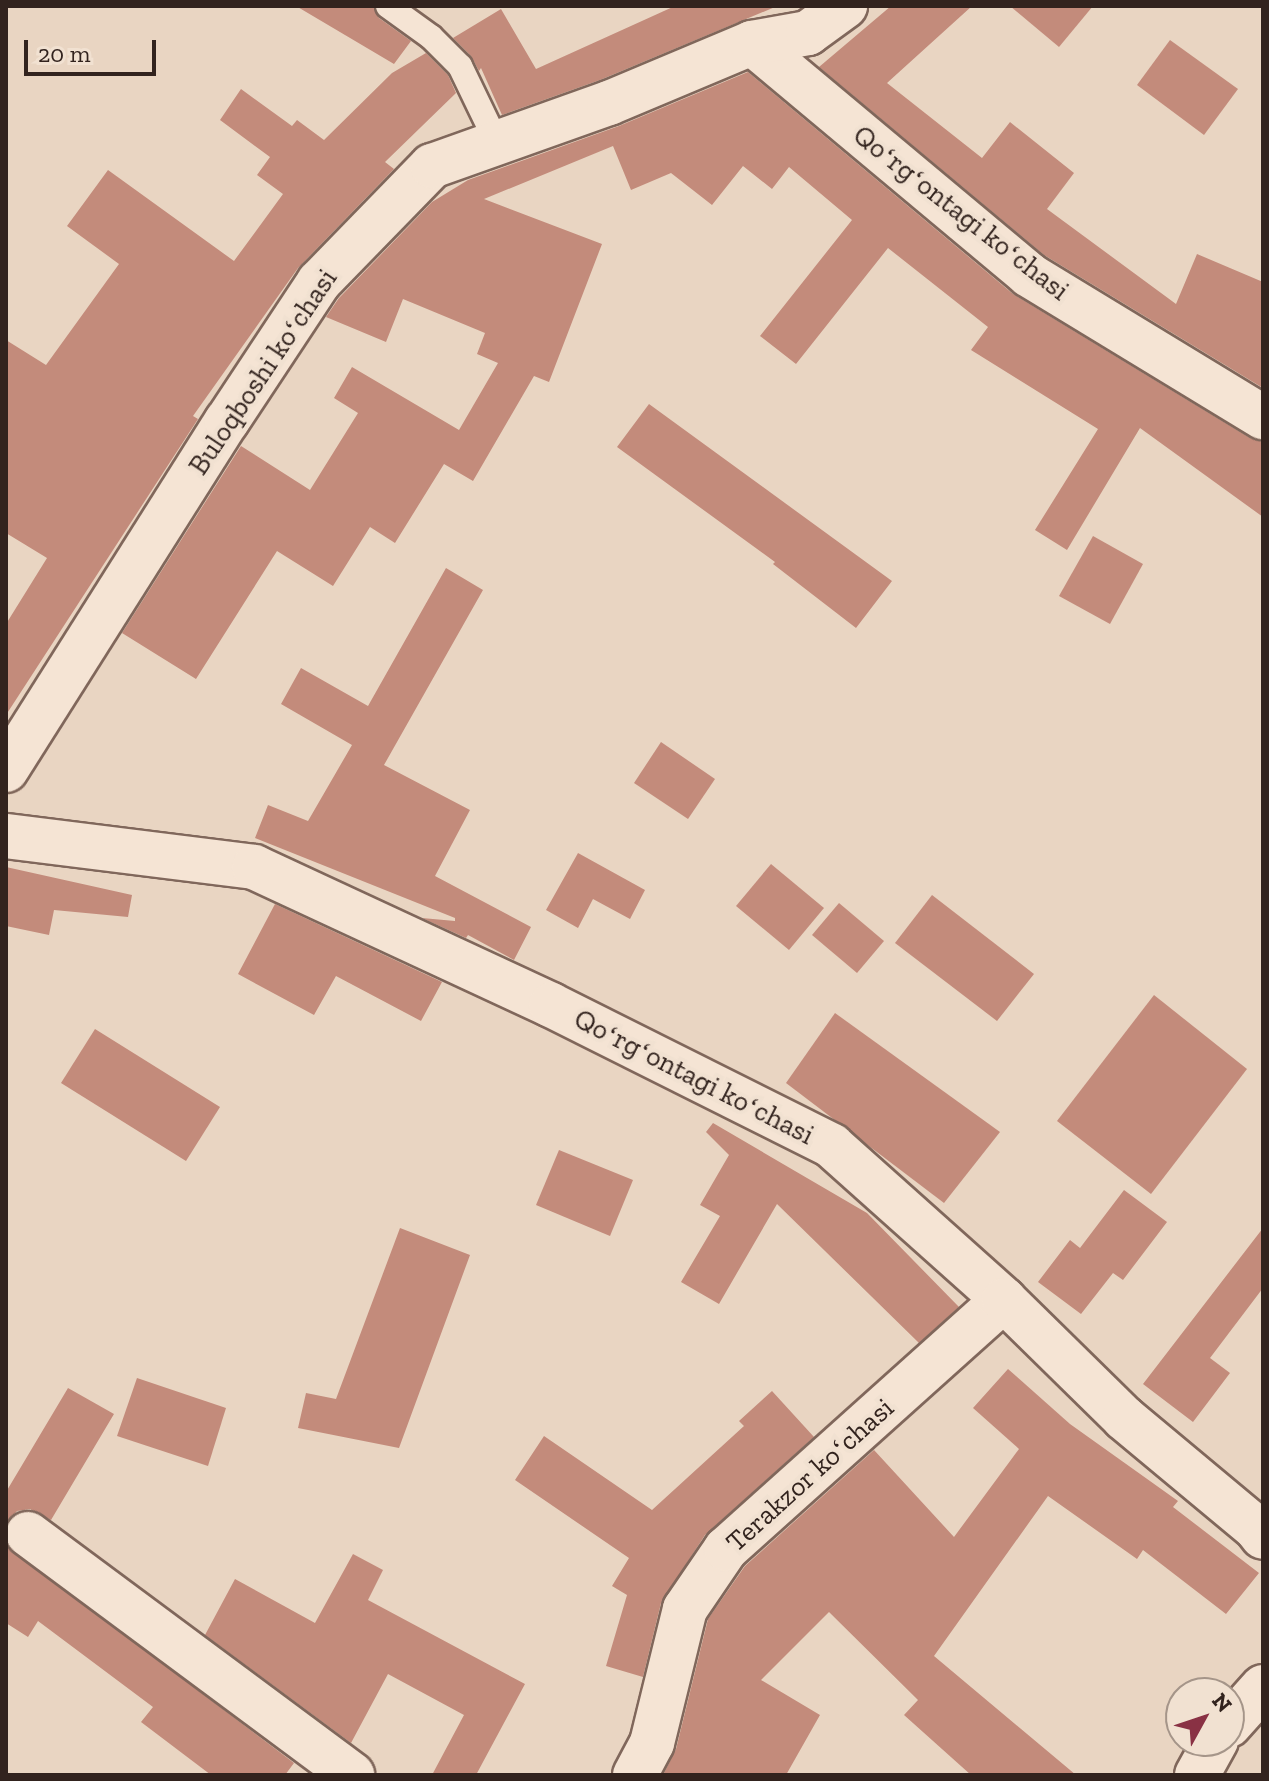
<!DOCTYPE html>
<html>
<head>
<meta charset="utf-8">
<style>
	body { margin:0 }
	#map { position:relative; width:1269px; height:1781px; overflow:hidden; background:#e9d5c2; font-family:"Zilla Slab",serif }
	div>[style] { position:absolute }
	.building>* { inset:0; background:#c38b7b }
	.roads { filter:drop-shadow(2px 0 #80675b) drop-shadow(-2px 0 #80675b) drop-shadow(0 2px #80675b) drop-shadow(0 -2px #80675b) }
	.lane>* { height:24px; margin:-12px; padding:0 12px; transform-origin:12px; border-radius:12px; background:#f5e4d4 }
	.street>* { height:44px; margin:-22px; padding:0 22px; transform-origin:22px; border-radius:22px; background:#f5e4d4 }
	.secondary>* { height:44px; margin:-22px; padding:0 22px; transform-origin:22px; border-radius:22px; background:#f5e4d4 }
	span { translate:-50% -50%; white-space:nowrap; text-align:center; line-height:1.15; -webkit-text-stroke:8px #f1e1d1; paint-order:stroke }
	.street-label { font-size:28px; color:#32231e }
	.frame { position:absolute; inset:0; border:8px solid #32231e; pointer-events:none }
	.north { position:absolute; left:1165px; top:1677px; width:80px; height:80px; box-sizing:border-box; background:#f1e1d1; border:2px solid #a59589; border-radius:50%; rotate:50deg; font-size:22px; font-weight:700; line-height:32px; text-align:center; color:#32231e }
	.north::after { content:''; display:block; margin:auto; width:28px; height:36px; background:#893144; clip-path:polygon(50% 0,100% 100%,50% 72%,0 100%) }
	.scale { position:absolute; left:24px; top:40px; width:132px; height:36px; box-sizing:border-box; border:4px solid #32231e; border-top:0; padding-left:10px; font-size:24px; line-height:28px; white-space:nowrap; color:#32231e; -webkit-text-stroke:6px #f1e1d1; paint-order:stroke }
</style>
</head>
<body>
<div id="map">
	<div class="building">
		<i style="clip-path:polygon(296px 6px,373px 6px,379px 18px,411px 41px,394px 64px)"></i>
		<i style="clip-path:polygon(675px 6px,775px 7px,600px 80px,502px 115px,481px 68px,479px 71px,471px 56px,453px 38px,501px 9px,536px 69px)"></i>
		<i style="clip-path:polygon(891px 6px,972px 6px,887px 83px,982px 158px,1010px 122px,1074px 173px,1047px 209px,1176px 304px,1197px 254px,1263px 282px,1263px 388px,1044px 255px,819px 67px)"></i>
		<i style="clip-path:polygon(1010px 6px,1093px 6px,1059px 47px)"></i>
		<i style="clip-path:polygon(1170px 40px,1238px 89px,1204px 135px,1137px 85px)"></i>
		<i style="clip-path:polygon(426px 53px,448px 75px,456px 93px,385px 162px,394px 169px,298px 268px,193px 416px,198px 419px,6px 715px,6px 624px,47px 558px,6px 533px,6px 340px,46px 365px,119px 264px,67px 226px,108px 170px,234px 261px,283px 194px,257px 175px,270px 157px,220px 120px,241px 89px,292px 126px,297px 120px,324px 140px,392px 73px)"></i>
		<i style="clip-path:polygon(748px 72px,1013px 294px,1250px 438px,1263px 442px,1263px 517px,1140px 428px,1067px 550px,1035px 530px,1098px 429px,971px 350px,988px 327px,888px 248px,796px 364px,760px 336px,852px 220px,789px 167px,772px 189px,743px 166px,712px 205px,671px 173px,631px 190px,613px 146px,484px 199px,602px 244px,549px 382px,534px 376px,473px 481px,444px 464px,395px 543px,370px 527px,333px 586px,277px 551px,196px 679px,122px 633px,241px 446px,310px 490px,358px 413px,334px 398px,352px 367px,459px 430px,498px 363px,477px 354px,485px 333px,403px 299px,386px 342px,326px 317px,339px 298px,432px 202px,468px 180px,619px 126px)"></i>
		<i style="clip-path:polygon(649px 404px,892px 581px,856px 628px,773px 564px,775px 562px,617px 447px)"></i>
		<i style="clip-path:polygon(1093px 536px,1143px 564px,1110px 624px,1059px 596px)"></i>
		<i style="clip-path:polygon(446px 568px,483px 590px,384px 765px,470px 810px,435px 876px,531px 927px,514px 960px,468px 935px,466px 938px,422px 918px,455px 921px,455px 918px,255px 838px,268px 805px,308px 821px,352px 745px,281px 704px,301px 668px,368px 706px)"></i>
		<i style="clip-path:polygon(661px 742px,715px 779px,688px 819px,634px 783px)"></i>
		<i style="clip-path:polygon(578px 853px,645px 890px,630px 919px,593px 899px,578px 928px,546px 910px)"></i>
		<i style="clip-path:polygon(771px 864px,824px 908px,789px 950px,736px 906px)"></i>
		<i style="clip-path:polygon(6px 867px,132px 895px,128px 917px,54px 910px,49px 935px,6px 926px)"></i>
		<i style="clip-path:polygon(932px 895px,1034px 974px,997px 1021px,895px 943px)"></i>
		<i style="clip-path:polygon(839px 903px,884px 941px,857px 973px,812px 935px)"></i>
		<i style="clip-path:polygon(275px 904px,442px 982px,421px 1021px,336px 976px,314px 1015px,238px 974px)"></i>
		<i style="clip-path:polygon(1154px 995px,1247px 1069px,1151px 1194px,1057px 1121px)"></i>
		<i style="clip-path:polygon(835px 1013px,1000px 1132px,944px 1203px,786px 1083px)"></i>
		<i style="clip-path:polygon(95px 1029px,220px 1107px,186px 1161px,61px 1083px)"></i>
		<i style="clip-path:polygon(713px 1123px,867px 1213px,959px 1307px,919px 1343px,777px 1204px,719px 1304px,681px 1282px,720px 1216px,700px 1205px,729px 1155px,706px 1132px)"></i>
		<i style="clip-path:polygon(559px 1150px,633px 1180px,610px 1236px,536px 1205px)"></i>
		<i style="clip-path:polygon(1124px 1190px,1167px 1222px,1123px 1280px,1113px 1273px,1081px 1314px,1038px 1282px,1070px 1240px,1080px 1248px)"></i>
		<i style="clip-path:polygon(400px 1228px,470px 1255px,399px 1448px,298px 1428px,306px 1393px,336px 1399px)"></i>
		<i style="clip-path:polygon(1263px 1228px,1263px 1288px,1210px 1358px,1230px 1373px,1193px 1422px,1143px 1384px)"></i>
		<i style="clip-path:polygon(1008px 1369px,1070px 1424px,1178px 1501px,1173px 1507px,1259px 1573px,1226px 1614px,1143px 1550px,1137px 1559px,1048px 1496px,934px 1656px,1076px 1775px,971px 1775px,904px 1715px,918px 1700px,829px 1612px,761px 1680px,820px 1715px,786px 1775px,663px 1775px,676px 1749px,708px 1619px,745px 1566px,874px 1450px,954px 1537px,1019px 1449px,973px 1408px)"></i>
		<i style="clip-path:polygon(137px 1378px,226px 1408px,208px 1466px,117px 1436px)"></i>
		<i style="clip-path:polygon(68px 1388px,114px 1414px,51px 1520px,30px 1509px,17px 1511px,6px 1524px,6px 1492px)"></i>
		<i style="clip-path:polygon(772px 1391px,814px 1437px,705px 1535px,661px 1603px,643px 1677px,606px 1666px,627px 1595px,612px 1586px,629px 1558px,515px 1480px,544px 1436px,652px 1510px,744px 1426px,739px 1421px)"></i>
		<i style="clip-path:polygon(6px 1545px,294px 1763px,285px 1775px,211px 1775px,141px 1722px,153px 1707px,38px 1621px,28px 1637px,6px 1623px)"></i>
		<i style="clip-path:polygon(353px 1554px,383px 1570px,368px 1600px,525px 1684px,476px 1775px,432px 1775px,464px 1715px,388px 1674px,351px 1743px,205px 1635px,235px 1579px,315px 1623px)"></i>
	</div>
	<div class="roads">
		<div class="lane">
			<i style="left:388px;top:6px;width:53px;rotate:35.8deg"></i>
			<i style="left:431px;top:37px;width:41px;rotate:45deg"></i>
			<i style="left:460px;top:66px;width:85px;rotate:64.3deg"></i>
		</div>
		<div class="street">
			<i style="left:752px;top:43px;width:361px;rotate:39.9deg"></i>
			<i style="left:1029px;top:275px;width:274px;rotate:31.3deg"></i>
			<i style="left:6px;top:770px;width:413px;rotate:-57.7deg"></i>
			<i style="left:227px;top:421px;width:167px;rotate:-56.5deg"></i>
			<i style="left:319px;top:282px;width:162px;rotate:-45.8deg"></i>
			<i style="left:432px;top:166px;width:188px;rotate:-19.6deg"></i>
			<i style="left:609px;top:103px;width:155px;rotate:-22.8deg"></i>
			<i style="left:752px;top:43px;width:57px;rotate:-10.1deg"></i>
			<i style="left:808px;top:33px;width:46px;rotate:-36.1deg"></i>
			<i style="left:28px;top:1534px;width:404px;rotate:36.6deg"></i>
			<i style="left:1229px;top:1725px;width:51px;rotate:-48.2deg"></i>
			<i style="left:635px;top:1775px;width:36px;rotate:-62deg"></i>
			<i style="left:652px;top:1743px;width:138px;rotate:-76.2deg"></i>
			<i style="left:685px;top:1609px;width:73px;rotate:-55.7deg"></i>
			<i style="left:726px;top:1549px;width:373px;rotate:-41.9deg"></i>
			<i style="left:1197px;top:1775px;width:39px;rotate:-61deg"></i>
		</div>
		<div class="secondary">
			<i style="left:6px;top:836px;width:250px;rotate:7.1deg"></i>
			<i style="left:254px;top:867px;width:327px;rotate:24.9deg"></i>
			<i style="left:551px;top:1005px;width:314px;rotate:26.6deg"></i>
			<i style="left:832px;top:1146px;width:231px;rotate:41.8deg"></i>
			<i style="left:1004px;top:1300px;width:168px;rotate:44.5deg"></i>
			<i style="left:1124px;top:1418px;width:172px;rotate:39.8deg"></i>
			<i style="left:1256px;top:1528px;width:11px;rotate:52deg"></i>
		</div>
	</div>
	<div class="street-label">
		<span style="left:961px;top:213px;rotate:38deg">Qoʻrgʻontagi koʻchasi</span>
		<span style="left:263px;top:372px;rotate:-56deg">Buloqboshi koʻchasi</span>
		<span style="left:694px;top:1077px;rotate:27deg">Qoʻrgʻontagi koʻchasi</span>
		<span style="left:810px;top:1475px;rotate:-42deg">Terakzor koʻchasi</span>
	</div>
	<div class="frame"></div>
	<div class="north">N</div>
	<div class="scale">20 m</div>
</div>
</body>
</html>
